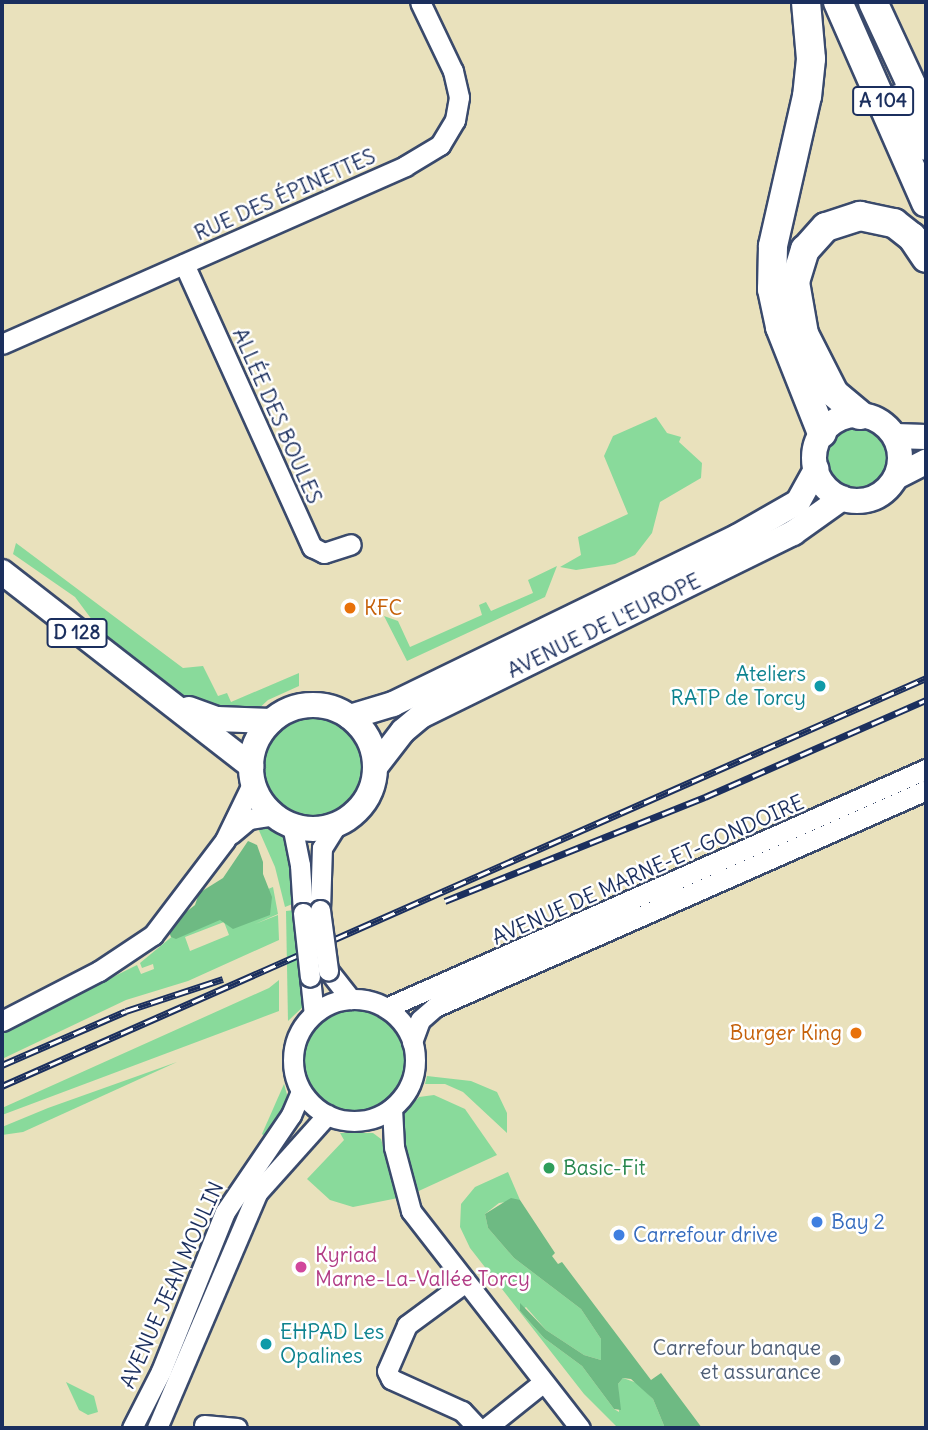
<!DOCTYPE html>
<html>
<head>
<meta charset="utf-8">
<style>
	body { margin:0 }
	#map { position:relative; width:928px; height:1430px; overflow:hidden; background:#e9e1bc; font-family:Delius,sans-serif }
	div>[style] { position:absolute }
	.green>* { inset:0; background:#89da9b }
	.round { border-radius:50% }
	.forest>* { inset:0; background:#6eba83 }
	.roads { filter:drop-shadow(2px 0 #3a4a6c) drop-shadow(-2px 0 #3a4a6c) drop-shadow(0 2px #3a4a6c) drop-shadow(0 -2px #3a4a6c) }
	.minor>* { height:19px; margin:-9.5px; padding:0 9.5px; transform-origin:9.5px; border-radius:9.5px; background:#fff }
	.minor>.ring { margin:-9.5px; padding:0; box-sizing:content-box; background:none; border:19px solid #fff; border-radius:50% }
	.major>* { height:24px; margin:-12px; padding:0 12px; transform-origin:12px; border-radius:12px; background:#fff }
	.major>.ring { margin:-12px; padding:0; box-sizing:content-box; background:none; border:24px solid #fff; border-radius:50% }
	.highway>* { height:28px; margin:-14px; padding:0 14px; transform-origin:14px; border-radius:14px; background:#fff }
	.rail>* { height:7px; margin-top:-3.5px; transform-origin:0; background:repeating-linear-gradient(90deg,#fff 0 13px,#1b2f5e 0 26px); box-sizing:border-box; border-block:2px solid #1b2f5e }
	.bridges { filter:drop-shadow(2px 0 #3a4a6c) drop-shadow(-2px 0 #3a4a6c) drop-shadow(0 2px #3a4a6c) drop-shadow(0 -2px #3a4a6c) }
	.minor-bridge>* { height:19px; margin:-9.5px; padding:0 9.5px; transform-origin:9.5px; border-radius:9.5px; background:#fff }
	.dots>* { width:19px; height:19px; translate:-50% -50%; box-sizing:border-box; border:4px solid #fff; border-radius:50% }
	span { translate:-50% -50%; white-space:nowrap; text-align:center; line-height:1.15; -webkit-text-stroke:5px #fff; paint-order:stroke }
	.shield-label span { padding:2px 5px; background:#fff; border:2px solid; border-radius:5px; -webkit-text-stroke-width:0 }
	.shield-label { font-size:19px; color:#1b2f5e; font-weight:700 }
	.street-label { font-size:21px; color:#1b2f5e }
	.food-label { font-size:21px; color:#c56008 }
	.left { translate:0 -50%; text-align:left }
	.right { translate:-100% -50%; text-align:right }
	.culture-label { font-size:21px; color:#0d838f }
	.leisure-label { font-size:21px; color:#27864d }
	.shop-label { font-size:21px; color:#366cbe }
	.hotel-label { font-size:21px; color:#b23c85 }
	.service-label { font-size:21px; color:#4e5e75 }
	.frame { position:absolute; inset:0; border:4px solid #1b2f5e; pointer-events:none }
</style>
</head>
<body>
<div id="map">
	<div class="green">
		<i style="clip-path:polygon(656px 417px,667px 433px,681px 437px,679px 442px,702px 463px,701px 478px,660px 502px,652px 533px,635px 555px,615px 564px,576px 570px,560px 567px,581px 555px,578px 537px,628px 514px,604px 456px,613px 436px)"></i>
		<i class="round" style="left:827px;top:427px;width:60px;height:60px"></i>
		<i style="clip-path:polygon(16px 543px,183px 668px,203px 666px,218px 696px,227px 693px,231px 702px,299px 673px,299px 686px,268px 700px,253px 714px,218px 714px,181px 697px,113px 648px,75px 597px,13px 554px)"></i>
		<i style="clip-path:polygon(557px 566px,545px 597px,407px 661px,384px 616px,398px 621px,410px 647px,482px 615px,479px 605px,486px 602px,491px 611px,533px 593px,528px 580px)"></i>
		<i class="round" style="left:263px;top:715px;width:102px;height:102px"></i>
		<i style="clip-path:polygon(262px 824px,289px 839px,295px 903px,285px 907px,275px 867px,257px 826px)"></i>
		<i style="clip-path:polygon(evenodd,273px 887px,278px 914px,255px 924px,278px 915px,279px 940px,188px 981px,126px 1000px,2px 1059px,2px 1032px,137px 965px,141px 974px,154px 969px,153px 964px,142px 968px,140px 963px,192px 920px,273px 887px,224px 922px,229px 935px,190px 951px,185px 937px,224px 922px)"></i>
		<i style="clip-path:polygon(295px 910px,307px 1003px,288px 1021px,286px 911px)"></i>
		<i style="clip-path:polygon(279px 980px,279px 1011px,2px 1115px,2px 1108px,269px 988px)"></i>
		<i class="round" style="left:302px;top:1009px;width:104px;height:104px"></i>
		<i style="clip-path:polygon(177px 1062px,23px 1132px,2px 1135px,2px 1127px,48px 1108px)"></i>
		<i style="clip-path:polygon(427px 1076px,471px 1081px,497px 1092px,507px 1113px,507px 1133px,463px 1092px,445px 1084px,425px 1084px)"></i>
		<i style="clip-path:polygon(284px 1084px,288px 1098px,269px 1141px,262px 1134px)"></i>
		<i style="clip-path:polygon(434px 1095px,465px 1109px,497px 1155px,410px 1195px,396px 1122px,419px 1097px)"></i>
		<i style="clip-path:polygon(340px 1133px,373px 1133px,381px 1139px,398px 1198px,353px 1207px,330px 1200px,307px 1179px,344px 1140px)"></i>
		<i style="clip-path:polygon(508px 1172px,520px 1200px,499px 1203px,485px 1214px,488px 1228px,514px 1258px,581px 1309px,601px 1339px,601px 1360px,584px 1355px,546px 1330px,526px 1307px,520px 1311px,544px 1338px,582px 1366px,614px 1409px,619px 1412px,618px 1384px,623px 1378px,637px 1383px,653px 1399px,665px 1428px,618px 1428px,584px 1394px,470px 1248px,460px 1227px,461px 1204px,475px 1187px)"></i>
		<i style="clip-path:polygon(66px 1382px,94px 1396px,98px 1412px,88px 1415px,79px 1410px)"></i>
	</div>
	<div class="forest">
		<i style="clip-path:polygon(248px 841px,257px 845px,263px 862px,263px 874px,272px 897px,270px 915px,233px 929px,220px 920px,176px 939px,171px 937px,169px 932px,176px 920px,195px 905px,199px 893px,223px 878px)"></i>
		<i style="clip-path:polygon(511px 1198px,520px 1200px,555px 1253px,552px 1256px,558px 1264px,562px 1262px,651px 1380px,661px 1373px,702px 1428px,665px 1428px,653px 1399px,631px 1379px,623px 1378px,618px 1384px,621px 1410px,614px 1409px,582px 1366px,544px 1338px,520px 1311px,520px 1303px,546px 1330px,584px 1355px,601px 1360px,601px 1339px,581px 1309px,514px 1258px,488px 1228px,485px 1214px)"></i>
	</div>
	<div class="roads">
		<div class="minor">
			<i style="left:184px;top:264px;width:311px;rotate:65.7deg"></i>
			<i style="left:312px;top:547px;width:13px;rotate:27deg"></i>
			<i style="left:324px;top:553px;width:28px;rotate:-18deg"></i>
			<i style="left:2px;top:344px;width:441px;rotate:-23.8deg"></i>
			<i style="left:405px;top:166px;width:41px;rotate:-31deg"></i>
			<i style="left:440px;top:145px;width:29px;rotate:-59deg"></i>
			<i style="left:455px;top:120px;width:23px;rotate:-80deg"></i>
			<i style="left:459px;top:97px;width:27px;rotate:-103deg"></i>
			<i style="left:453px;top:71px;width:76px;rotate:-115.6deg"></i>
			<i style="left:292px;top:825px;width:41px;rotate:78.7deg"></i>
			<i style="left:300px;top:865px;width:48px;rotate:86.4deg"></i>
			<i style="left:231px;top:834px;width:23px;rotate:-40deg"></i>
			<i style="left:249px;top:819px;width:24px;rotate:-9deg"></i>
			<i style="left:320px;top:910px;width:62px;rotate:-88.2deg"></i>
			<i style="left:322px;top:848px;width:28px;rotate:-58deg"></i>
			<i style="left:328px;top:970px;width:37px;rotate:52deg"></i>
			<i style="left:310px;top:977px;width:36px;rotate:84deg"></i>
			<i class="ring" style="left:293px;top:999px;width:103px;height:103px"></i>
			<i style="left:386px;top:1008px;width:591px;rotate:-23.87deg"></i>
			<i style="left:2px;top:1021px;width:109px;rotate:-27.3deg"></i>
			<i style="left:99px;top:971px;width:65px;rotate:-33.7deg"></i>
			<i style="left:153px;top:935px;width:119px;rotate:-52.8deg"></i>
			<i style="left:225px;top:840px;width:64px;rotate:-64.2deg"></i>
			<i style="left:412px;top:1042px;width:23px;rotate:-70deg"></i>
			<i style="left:420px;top:1020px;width:20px;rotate:-41deg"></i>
			<i style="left:435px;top:1007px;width:537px;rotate:-23.84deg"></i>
			<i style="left:392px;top:1108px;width:39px;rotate:87deg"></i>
			<i style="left:394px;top:1147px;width:66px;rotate:75.1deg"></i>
			<i style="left:411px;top:1211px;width:275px;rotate:52.1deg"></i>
			<i style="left:464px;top:1283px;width:71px;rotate:143.6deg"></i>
			<i style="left:407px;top:1325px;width:50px;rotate:113.5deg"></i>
			<i style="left:387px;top:1371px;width:9px;rotate:63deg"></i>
			<i style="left:391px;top:1379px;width:78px;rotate:24.3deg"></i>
			<i style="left:462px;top:1411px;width:23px;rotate:47deg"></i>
			<i style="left:204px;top:1425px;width:33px;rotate:5deg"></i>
			<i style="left:132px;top:1428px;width:64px;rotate:-63deg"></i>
			<i style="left:161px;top:1371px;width:171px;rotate:-68.1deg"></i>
			<i style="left:225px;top:1212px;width:117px;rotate:-55.8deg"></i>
			<i style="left:291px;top:1115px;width:25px;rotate:-67deg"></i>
			<i style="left:157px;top:1428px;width:255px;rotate:-66.9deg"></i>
			<i style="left:257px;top:1193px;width:105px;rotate:-48.1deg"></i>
			<i style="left:486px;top:1428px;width:70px;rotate:-38.7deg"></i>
		</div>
		<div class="major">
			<i style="left:902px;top:95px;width:58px;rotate:65.6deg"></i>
			<i class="ring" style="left:814px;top:415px;width:62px;height:62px"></i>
			<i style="left:895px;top:436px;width:31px;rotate:2deg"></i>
			<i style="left:896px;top:477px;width:34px;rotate:-27deg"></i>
			<i style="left:2px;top:572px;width:316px;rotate:37.9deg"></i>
			<i class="ring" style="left:251px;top:705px;width:100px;height:100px"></i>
			<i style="left:189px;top:709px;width:30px;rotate:20deg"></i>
			<i style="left:217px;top:719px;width:54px;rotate:2.1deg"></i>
			<i style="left:350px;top:717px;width:45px;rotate:-16.8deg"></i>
			<i style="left:393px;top:704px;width:382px;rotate:-25.9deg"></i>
			<i style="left:737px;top:537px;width:70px;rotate:-29.8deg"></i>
			<i style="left:798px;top:502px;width:38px;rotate:-61deg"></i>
			<i style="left:376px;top:766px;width:44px;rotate:-52.4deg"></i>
			<i style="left:403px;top:731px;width:23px;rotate:-40deg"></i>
			<i style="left:421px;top:716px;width:415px;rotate:-26.2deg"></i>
			<i style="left:793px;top:533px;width:60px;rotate:-35.5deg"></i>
		</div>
		<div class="highway">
			<i style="left:806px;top:2px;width:57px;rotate:85deg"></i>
			<i style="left:811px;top:59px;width:37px;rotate:96deg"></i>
			<i style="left:807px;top:96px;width:154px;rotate:102.8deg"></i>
			<i style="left:773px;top:246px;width:43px;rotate:91.3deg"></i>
			<i style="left:772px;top:289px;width:39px;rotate:78deg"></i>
			<i style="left:780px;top:327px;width:114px;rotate:68.4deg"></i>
			<i style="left:838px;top:2px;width:219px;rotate:66.3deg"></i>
			<i style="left:873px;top:2px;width:126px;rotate:65.1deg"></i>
			<i style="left:860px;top:415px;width:34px;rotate:-140deg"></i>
			<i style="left:834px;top:393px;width:66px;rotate:-117deg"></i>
			<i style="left:804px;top:334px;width:53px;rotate:-99.8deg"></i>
			<i style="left:795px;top:282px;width:34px;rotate:-73deg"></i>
			<i style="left:805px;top:250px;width:31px;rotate:-48deg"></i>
			<i style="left:826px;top:227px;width:36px;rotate:-18deg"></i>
			<i style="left:860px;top:216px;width:35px;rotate:12deg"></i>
			<i style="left:894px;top:223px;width:23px;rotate:38deg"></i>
			<i style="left:912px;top:237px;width:25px;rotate:56deg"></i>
		</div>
	</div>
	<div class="rail">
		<i style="left:445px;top:901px;width:280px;rotate:-21.8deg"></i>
		<i style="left:705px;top:797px;width:241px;rotate:-23.7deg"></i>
		<i style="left:2px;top:1065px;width:135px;rotate:-23.5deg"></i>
		<i style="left:126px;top:1011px;width:102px;rotate:-18.3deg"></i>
		<i style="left:2px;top:1086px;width:1010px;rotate:-23.82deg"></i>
	</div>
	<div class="bridges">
		<div class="minor-bridge">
			<i style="left:320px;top:910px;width:61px;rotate:82.4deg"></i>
			<i style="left:303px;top:913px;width:64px;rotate:83.8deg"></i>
		</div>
	</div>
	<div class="dots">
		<i style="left:350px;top:608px;background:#e8710a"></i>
		<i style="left:820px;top:686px;background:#0f9aa8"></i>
		<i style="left:856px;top:1033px;background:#e8710a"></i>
		<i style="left:549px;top:1168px;background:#2e9e5b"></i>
		<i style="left:817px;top:1222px;background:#3f7fe0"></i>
		<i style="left:619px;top:1235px;background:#3f7fe0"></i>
		<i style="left:301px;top:1267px;background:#d1479c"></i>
		<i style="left:266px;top:1344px;background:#0f9aa8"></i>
		<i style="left:835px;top:1360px;background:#5c6f8a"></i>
	</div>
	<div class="shield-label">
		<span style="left:883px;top:101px">A 104</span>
		<span style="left:77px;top:633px">D 128</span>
	</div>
	<div class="street-label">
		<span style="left:285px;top:195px;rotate:-24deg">RUE DES ÉPINETTES</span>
		<span style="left:277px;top:416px;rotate:66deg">ALLÉE DES BOULES</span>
		<span style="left:604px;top:626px;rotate:-26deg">AVENUE DE L'EUROPE</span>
		<span style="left:648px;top:870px;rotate:-24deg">AVENUE DE MARNE-ET-GONDOIRE</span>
		<span style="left:172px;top:1285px;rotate:-66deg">AVENUE JEAN MOULIN</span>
	</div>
	<div class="food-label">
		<span class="left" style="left:364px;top:608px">KFC</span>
		<span class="right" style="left:842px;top:1033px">Burger King</span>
	</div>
	<div class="culture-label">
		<span class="right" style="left:806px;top:686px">Ateliers<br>RATP de Torcy</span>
		<span class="left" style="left:280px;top:1344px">EHPAD Les<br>Opalines</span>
	</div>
	<div class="leisure-label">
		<span class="left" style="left:563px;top:1168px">Basic-Fit</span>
	</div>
	<div class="shop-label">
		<span class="left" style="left:831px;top:1222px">Bay 2</span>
		<span class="left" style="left:633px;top:1235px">Carrefour drive</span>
	</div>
	<div class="hotel-label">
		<span class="left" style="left:315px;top:1267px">Kyriad<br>Marne-La-Vallée Torcy</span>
	</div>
	<div class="service-label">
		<span class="right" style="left:821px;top:1360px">Carrefour banque<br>et assurance</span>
	</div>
	<div class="frame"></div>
</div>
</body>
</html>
